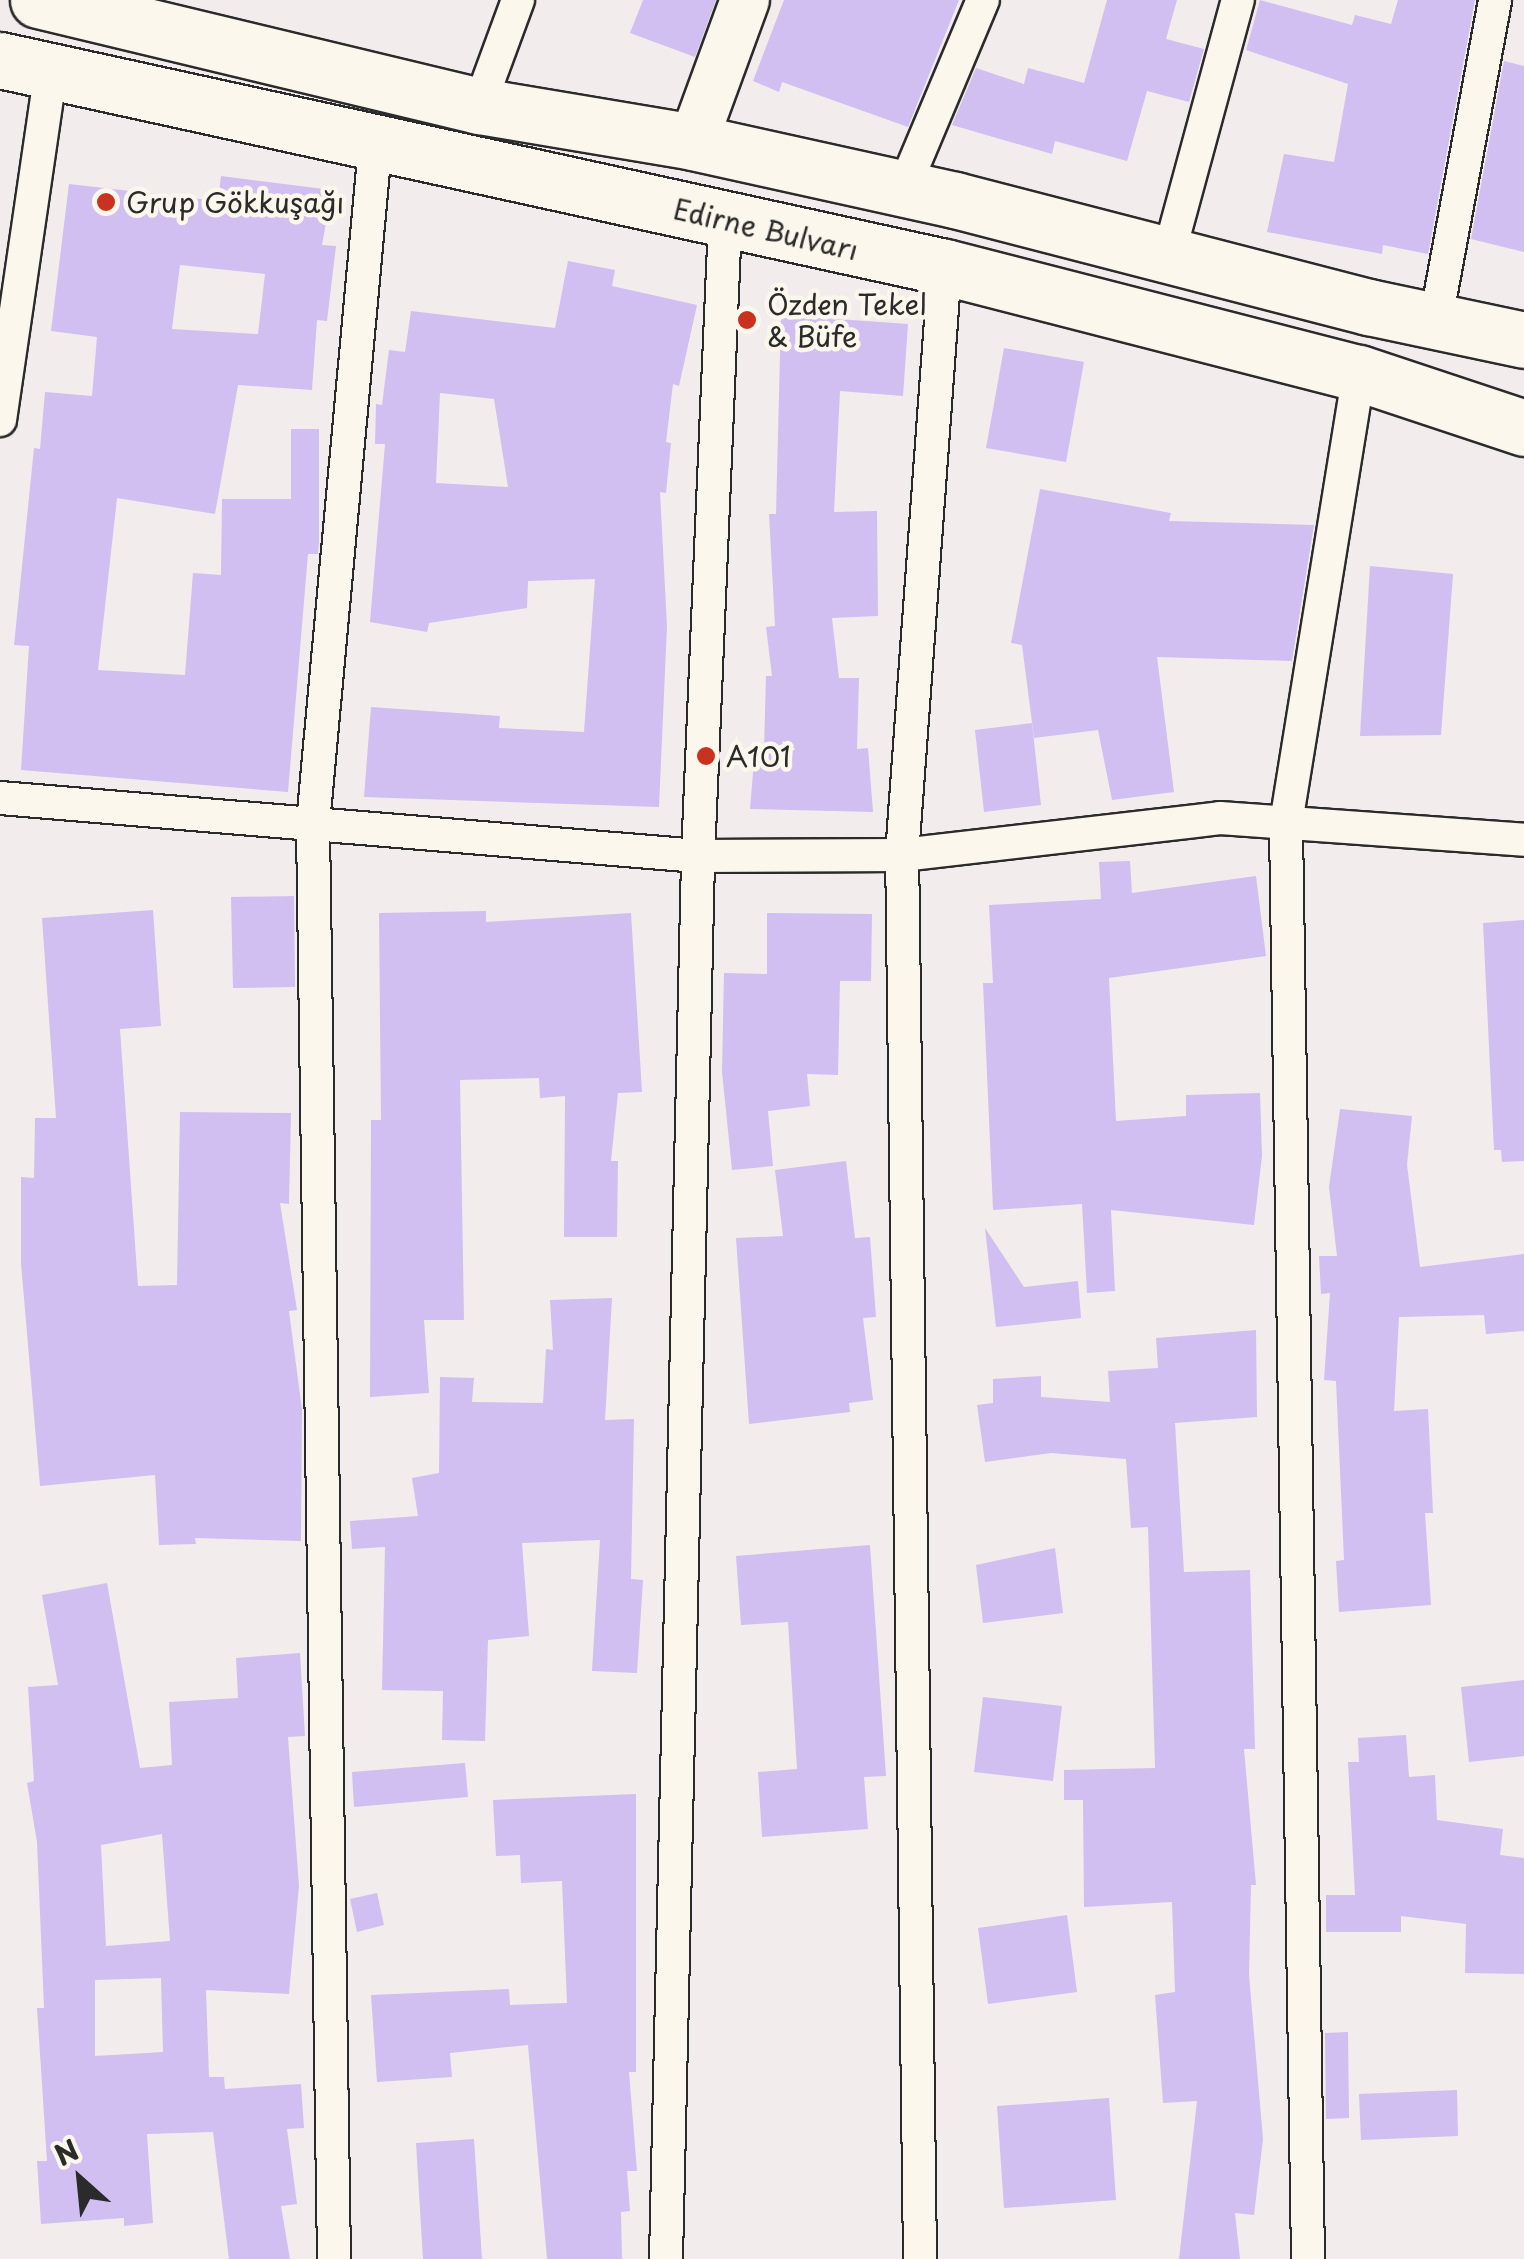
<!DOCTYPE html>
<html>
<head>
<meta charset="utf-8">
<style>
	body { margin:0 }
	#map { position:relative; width:1524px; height:2259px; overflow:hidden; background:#f2eced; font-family:"Playpen Sans",sans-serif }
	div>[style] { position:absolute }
	.building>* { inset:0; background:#d0bff0 }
	.roads { filter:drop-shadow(2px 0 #2b2b2b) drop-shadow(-2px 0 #2b2b2b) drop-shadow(0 2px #2b2b2b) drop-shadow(0 -2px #2b2b2b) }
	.street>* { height:32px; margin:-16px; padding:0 16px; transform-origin:16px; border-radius:16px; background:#fbf7ec }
	.secondary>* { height:48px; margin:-24px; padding:0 24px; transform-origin:24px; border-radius:24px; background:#fbf7ec }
	.highway>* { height:55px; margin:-27.5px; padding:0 27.5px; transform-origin:27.5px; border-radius:27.5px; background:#fbf7ec }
	.dots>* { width:28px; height:28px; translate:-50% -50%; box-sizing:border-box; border:5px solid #fbf7ec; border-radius:50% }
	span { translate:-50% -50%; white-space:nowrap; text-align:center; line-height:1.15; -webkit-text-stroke:9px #fbf7ec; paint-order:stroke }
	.poi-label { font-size:28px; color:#2b2b2b }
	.left { translate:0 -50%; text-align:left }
	.street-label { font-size:28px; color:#2b2b2b }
	.north { position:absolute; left:30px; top:2129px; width:100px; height:100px; -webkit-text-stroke:8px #fbf7ec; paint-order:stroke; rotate:333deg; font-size:28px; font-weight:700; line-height:40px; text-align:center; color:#2b2b2b }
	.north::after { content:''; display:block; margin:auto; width:35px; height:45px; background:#2b2b2b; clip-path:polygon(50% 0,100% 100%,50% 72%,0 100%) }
</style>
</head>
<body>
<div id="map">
	<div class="building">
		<i style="clip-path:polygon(643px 0,716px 0,695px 57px,630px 33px)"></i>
		<i style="clip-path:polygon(784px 0,959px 0,908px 127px,782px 82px,779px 92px,753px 81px)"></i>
		<i style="clip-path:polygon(1107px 0,1177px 0,1166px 39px,1204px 49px,1189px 102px,1147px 91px,1127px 161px,1055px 141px,1052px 154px,952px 125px,976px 68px,1024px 84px,1028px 68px,1084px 83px)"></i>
		<i style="clip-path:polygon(1260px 0,1352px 25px,1355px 15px,1391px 24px,1398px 0,1475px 0,1428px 254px,1383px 245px,1382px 254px,1267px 232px,1284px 154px,1334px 162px,1348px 84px,1246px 50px)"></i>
		<i style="clip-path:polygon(1504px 61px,1524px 66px,1524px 252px,1471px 239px)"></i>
		<i style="clip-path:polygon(evenodd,221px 176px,332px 190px,322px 245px,336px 246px,327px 321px,317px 320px,312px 390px,238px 385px,215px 514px,117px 498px,98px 670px,185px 675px,193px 573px,221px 575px,222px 499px,291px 499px,291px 429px,319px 429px,319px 541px,318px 554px,308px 554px,288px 792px,21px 770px,29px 646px,14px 645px,34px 448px,40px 449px,45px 392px,92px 396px,97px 337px,51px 331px,69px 184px,218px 201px,221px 176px,180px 265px,265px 274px,258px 334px,172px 329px,180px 265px)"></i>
		<i style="clip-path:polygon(evenodd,568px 261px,615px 270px,612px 286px,697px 305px,679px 386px,673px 384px,666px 442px,671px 443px,666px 493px,660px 492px,667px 626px,659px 807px,364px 797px,371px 707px,500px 716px,499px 728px,584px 732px,595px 579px,528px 581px,527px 608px,429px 623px,427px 632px,370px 622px,385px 444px,375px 444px,376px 404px,382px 405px,389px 350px,405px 352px,411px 311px,555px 328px,568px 261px,440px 393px,494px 399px,508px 487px,436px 483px,440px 393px)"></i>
		<i style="clip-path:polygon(781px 315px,908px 324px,903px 396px,840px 391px,834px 512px,877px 511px,878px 616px,832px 618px,839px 678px,859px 678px,857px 749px,868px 748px,873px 812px,750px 809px,755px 749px,764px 749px,766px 676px,772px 676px,766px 627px,775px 626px,769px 514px,776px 514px)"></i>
		<i style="clip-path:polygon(1004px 348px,1084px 362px,1066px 462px,986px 448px)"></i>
		<i style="clip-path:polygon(1040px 489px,1171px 513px,1169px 521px,1314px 525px,1292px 661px,1157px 657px,1174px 792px,1112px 800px,1098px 730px,1034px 738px,1022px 645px,1011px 643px)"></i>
		<i style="clip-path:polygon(1370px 566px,1453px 574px,1441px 735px,1360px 736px)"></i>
		<i style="clip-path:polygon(1032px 723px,1041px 805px,984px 812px,975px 730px)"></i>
		<i style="clip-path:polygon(1130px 861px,1132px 893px,1256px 876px,1266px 956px,1109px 978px,1116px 1121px,1186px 1116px,1186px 1095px,1260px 1093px,1262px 1156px,1254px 1225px,1111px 1210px,1115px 1291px,1087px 1293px,1082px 1204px,993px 1210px,983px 983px,993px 983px,989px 905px,1101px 899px,1099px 862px)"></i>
		<i style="clip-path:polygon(294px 896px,295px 987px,233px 988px,231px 897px)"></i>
		<i style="clip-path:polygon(153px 910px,161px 1026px,120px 1029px,138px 1286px,177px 1285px,180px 1112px,291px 1113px,289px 1204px,280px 1203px,297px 1310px,289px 1311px,302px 1410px,301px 1541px,195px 1538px,196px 1544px,159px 1545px,155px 1475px,40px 1486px,21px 1263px,21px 1177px,34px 1178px,35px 1118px,56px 1118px,42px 918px)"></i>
		<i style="clip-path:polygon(486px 911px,486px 922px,631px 913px,642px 1092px,618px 1093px,611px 1161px,618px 1161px,617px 1237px,564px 1237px,565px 1096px,540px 1098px,539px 1078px,460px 1080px,464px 1320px,424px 1320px,429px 1393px,370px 1397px,371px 1120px,381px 1120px,379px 913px)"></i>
		<i style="clip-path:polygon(767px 913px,872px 914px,871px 981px,840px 981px,838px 1075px,807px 1074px,810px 1106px,768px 1111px,773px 1166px,732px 1170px,722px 1072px,724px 973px,767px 974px)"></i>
		<i style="clip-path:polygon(1524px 920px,1524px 1161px,1502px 1162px,1501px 1150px,1494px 1150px,1483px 923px)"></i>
		<i style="clip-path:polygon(1340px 1109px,1412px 1116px,1407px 1165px,1420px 1267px,1524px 1254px,1524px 1331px,1486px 1334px,1484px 1315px,1399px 1317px,1394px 1411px,1428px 1409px,1433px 1513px,1425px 1513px,1431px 1605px,1339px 1612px,1336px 1561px,1344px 1560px,1336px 1381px,1324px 1380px,1330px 1293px,1321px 1294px,1319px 1256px,1337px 1256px,1329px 1187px)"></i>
		<i style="clip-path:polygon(846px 1161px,855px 1238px,870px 1237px,876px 1317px,863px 1318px,873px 1400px,849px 1403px,850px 1412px,749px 1424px,736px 1238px,783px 1236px,775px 1170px)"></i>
		<i style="clip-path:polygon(985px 1228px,1024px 1287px,1078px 1281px,1081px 1318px,996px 1327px)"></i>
		<i style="clip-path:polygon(612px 1298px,605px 1420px,634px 1419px,631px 1579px,643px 1580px,637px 1673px,592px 1671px,600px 1540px,522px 1543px,529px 1636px,488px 1640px,485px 1741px,442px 1740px,443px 1691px,382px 1690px,385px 1547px,352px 1549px,350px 1521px,418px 1516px,412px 1478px,439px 1473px,440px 1377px,474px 1378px,472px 1402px,543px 1403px,546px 1349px,553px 1350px,550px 1300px)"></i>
		<i style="clip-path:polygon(1256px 1330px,1257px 1417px,1175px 1423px,1184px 1572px,1250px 1570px,1255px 1749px,1244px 1749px,1256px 1885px,1251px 1885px,1249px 1975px,1263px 2139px,1254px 2215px,1235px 2213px,1240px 2259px,1179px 2259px,1197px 2101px,1163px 2103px,1155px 1995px,1175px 1992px,1172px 1902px,1084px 1907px,1083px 1800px,1064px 1800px,1064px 1770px,1155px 1768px,1148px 1527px,1131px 1528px,1126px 1459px,1051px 1453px,985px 1462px,977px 1405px,993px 1403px,993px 1379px,1041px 1376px,1041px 1397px,1110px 1402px,1108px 1371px,1158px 1368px,1156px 1338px)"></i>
		<i style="clip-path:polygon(870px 1545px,886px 1776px,864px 1777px,868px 1829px,762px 1837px,758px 1772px,797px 1769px,788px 1622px,741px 1625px,736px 1556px)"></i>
		<i style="clip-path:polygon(1055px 1548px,1063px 1613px,983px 1623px,976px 1565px)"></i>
		<i style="clip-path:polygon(evenodd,107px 1583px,140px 1768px,172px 1765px,169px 1702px,238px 1698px,236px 1658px,300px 1653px,305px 1736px,288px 1737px,299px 1886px,289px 1994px,206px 1990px,209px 2077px,224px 2077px,225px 2089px,301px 2084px,304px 2128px,287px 2129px,297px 2204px,281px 2206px,290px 2259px,229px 2259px,213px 2132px,147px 2134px,153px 2223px,124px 2226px,124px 2218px,41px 2224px,37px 2161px,47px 2161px,37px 2008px,44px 2008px,37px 1842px,27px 1783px,34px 1781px,28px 1687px,58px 1685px,42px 1595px,107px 1583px,162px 1834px,170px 1941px,106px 1946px,101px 1845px,162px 1834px,107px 1583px,161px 1978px,163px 2052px,95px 2056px,95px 1980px,161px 1978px)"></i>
		<i style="clip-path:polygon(1524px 1680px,1524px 1756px,1469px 1762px,1461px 1687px)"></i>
		<i style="clip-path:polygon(983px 1697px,1062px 1706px,1053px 1781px,974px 1772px)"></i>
		<i style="clip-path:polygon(1406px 1735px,1409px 1777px,1435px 1775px,1437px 1820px,1503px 1829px,1500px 1855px,1524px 1858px,1524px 1974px,1465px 1973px,1466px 1924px,1401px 1916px,1401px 1932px,1326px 1932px,1326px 1895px,1355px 1895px,1348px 1762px,1359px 1762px,1358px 1738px)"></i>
		<i style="clip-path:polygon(465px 1763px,468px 1797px,354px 1807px,352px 1772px)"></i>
		<i style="clip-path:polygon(636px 1794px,636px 2072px,629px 2072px,637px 2171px,627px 2171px,630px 2211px,621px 2212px,622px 2259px,547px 2259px,528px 2045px,450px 2053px,452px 2077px,377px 2082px,371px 1995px,509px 1989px,510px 2005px,567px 2003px,562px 1881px,521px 1883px,520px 1855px,496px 1856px,493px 1800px)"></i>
		<i style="clip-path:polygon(377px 1893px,384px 1925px,357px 1932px,350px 1899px)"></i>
		<i style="clip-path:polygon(1067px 1915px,1077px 1992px,988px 2004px,978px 1928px)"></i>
		<i style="clip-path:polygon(1348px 2032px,1349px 2118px,1326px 2119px,1325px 2033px)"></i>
		<i style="clip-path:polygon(1457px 2090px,1458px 2136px,1361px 2140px,1359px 2094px)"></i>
		<i style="clip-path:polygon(1109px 2098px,1116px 2200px,1004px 2208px,997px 2106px)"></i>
		<i style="clip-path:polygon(474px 2139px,482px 2259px,423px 2259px,416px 2143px)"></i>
	</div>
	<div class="roads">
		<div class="street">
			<i style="left:479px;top:106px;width:113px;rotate:-69.8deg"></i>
			<i style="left:903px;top:190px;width:206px;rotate:-67.2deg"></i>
			<i style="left:1168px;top:257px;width:266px;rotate:-74.8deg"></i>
			<i style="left:1436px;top:319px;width:324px;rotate:-79.5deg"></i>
			<i style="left:0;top:420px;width:352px;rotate:-81.7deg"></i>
			<i style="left:0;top:798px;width:700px;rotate:4.75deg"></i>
			<i style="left:698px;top:856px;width:204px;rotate:-0.3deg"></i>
			<i style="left:902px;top:855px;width:320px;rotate:-6.6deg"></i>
			<i style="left:1220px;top:818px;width:305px;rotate:4.1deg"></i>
			<i style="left:334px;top:2259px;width:1436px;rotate:-90.84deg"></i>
			<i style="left:313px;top:823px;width:688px;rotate:-84.75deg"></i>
			<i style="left:666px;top:2259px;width:1403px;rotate:-88.69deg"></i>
			<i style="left:698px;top:856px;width:635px;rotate:-87.56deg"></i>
			<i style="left:920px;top:2259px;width:1404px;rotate:-90.73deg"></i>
			<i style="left:902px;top:855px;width:590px;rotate:-85.82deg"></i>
			<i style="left:1308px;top:2259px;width:1436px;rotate:-90.88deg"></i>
			<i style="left:1286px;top:823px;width:456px;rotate:-80.8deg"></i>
		</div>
		<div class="secondary">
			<i style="left:693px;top:142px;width:151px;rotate:-69.9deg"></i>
		</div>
		<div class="highway">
			<i style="left:38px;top:0;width:454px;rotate:13.5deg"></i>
			<i style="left:479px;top:106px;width:217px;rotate:9.5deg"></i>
			<i style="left:693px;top:142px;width:268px;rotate:12.5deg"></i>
			<i style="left:955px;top:200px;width:428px;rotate:14.5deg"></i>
			<i style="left:1369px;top:307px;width:158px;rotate:12deg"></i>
			<i style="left:0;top:60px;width:967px;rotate:12.36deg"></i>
			<i style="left:945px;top:267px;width:427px;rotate:14.4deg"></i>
			<i style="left:1359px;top:373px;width:174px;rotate:18.4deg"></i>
		</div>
	</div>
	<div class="dots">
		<i style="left:106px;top:202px;background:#c8321e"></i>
		<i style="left:747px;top:320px;background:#c8321e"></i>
		<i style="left:706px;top:756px;background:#c8321e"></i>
	</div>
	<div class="poi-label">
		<span class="left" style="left:126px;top:202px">Grup Gökkuşağı</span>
		<span class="left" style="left:767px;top:320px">Özden Tekel<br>&amp; Büfe</span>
		<span class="left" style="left:726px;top:756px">A101</span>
	</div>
	<div class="street-label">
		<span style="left:766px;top:229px;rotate:13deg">Edirne Bulvarı</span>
	</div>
	<div class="north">N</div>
</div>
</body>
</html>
